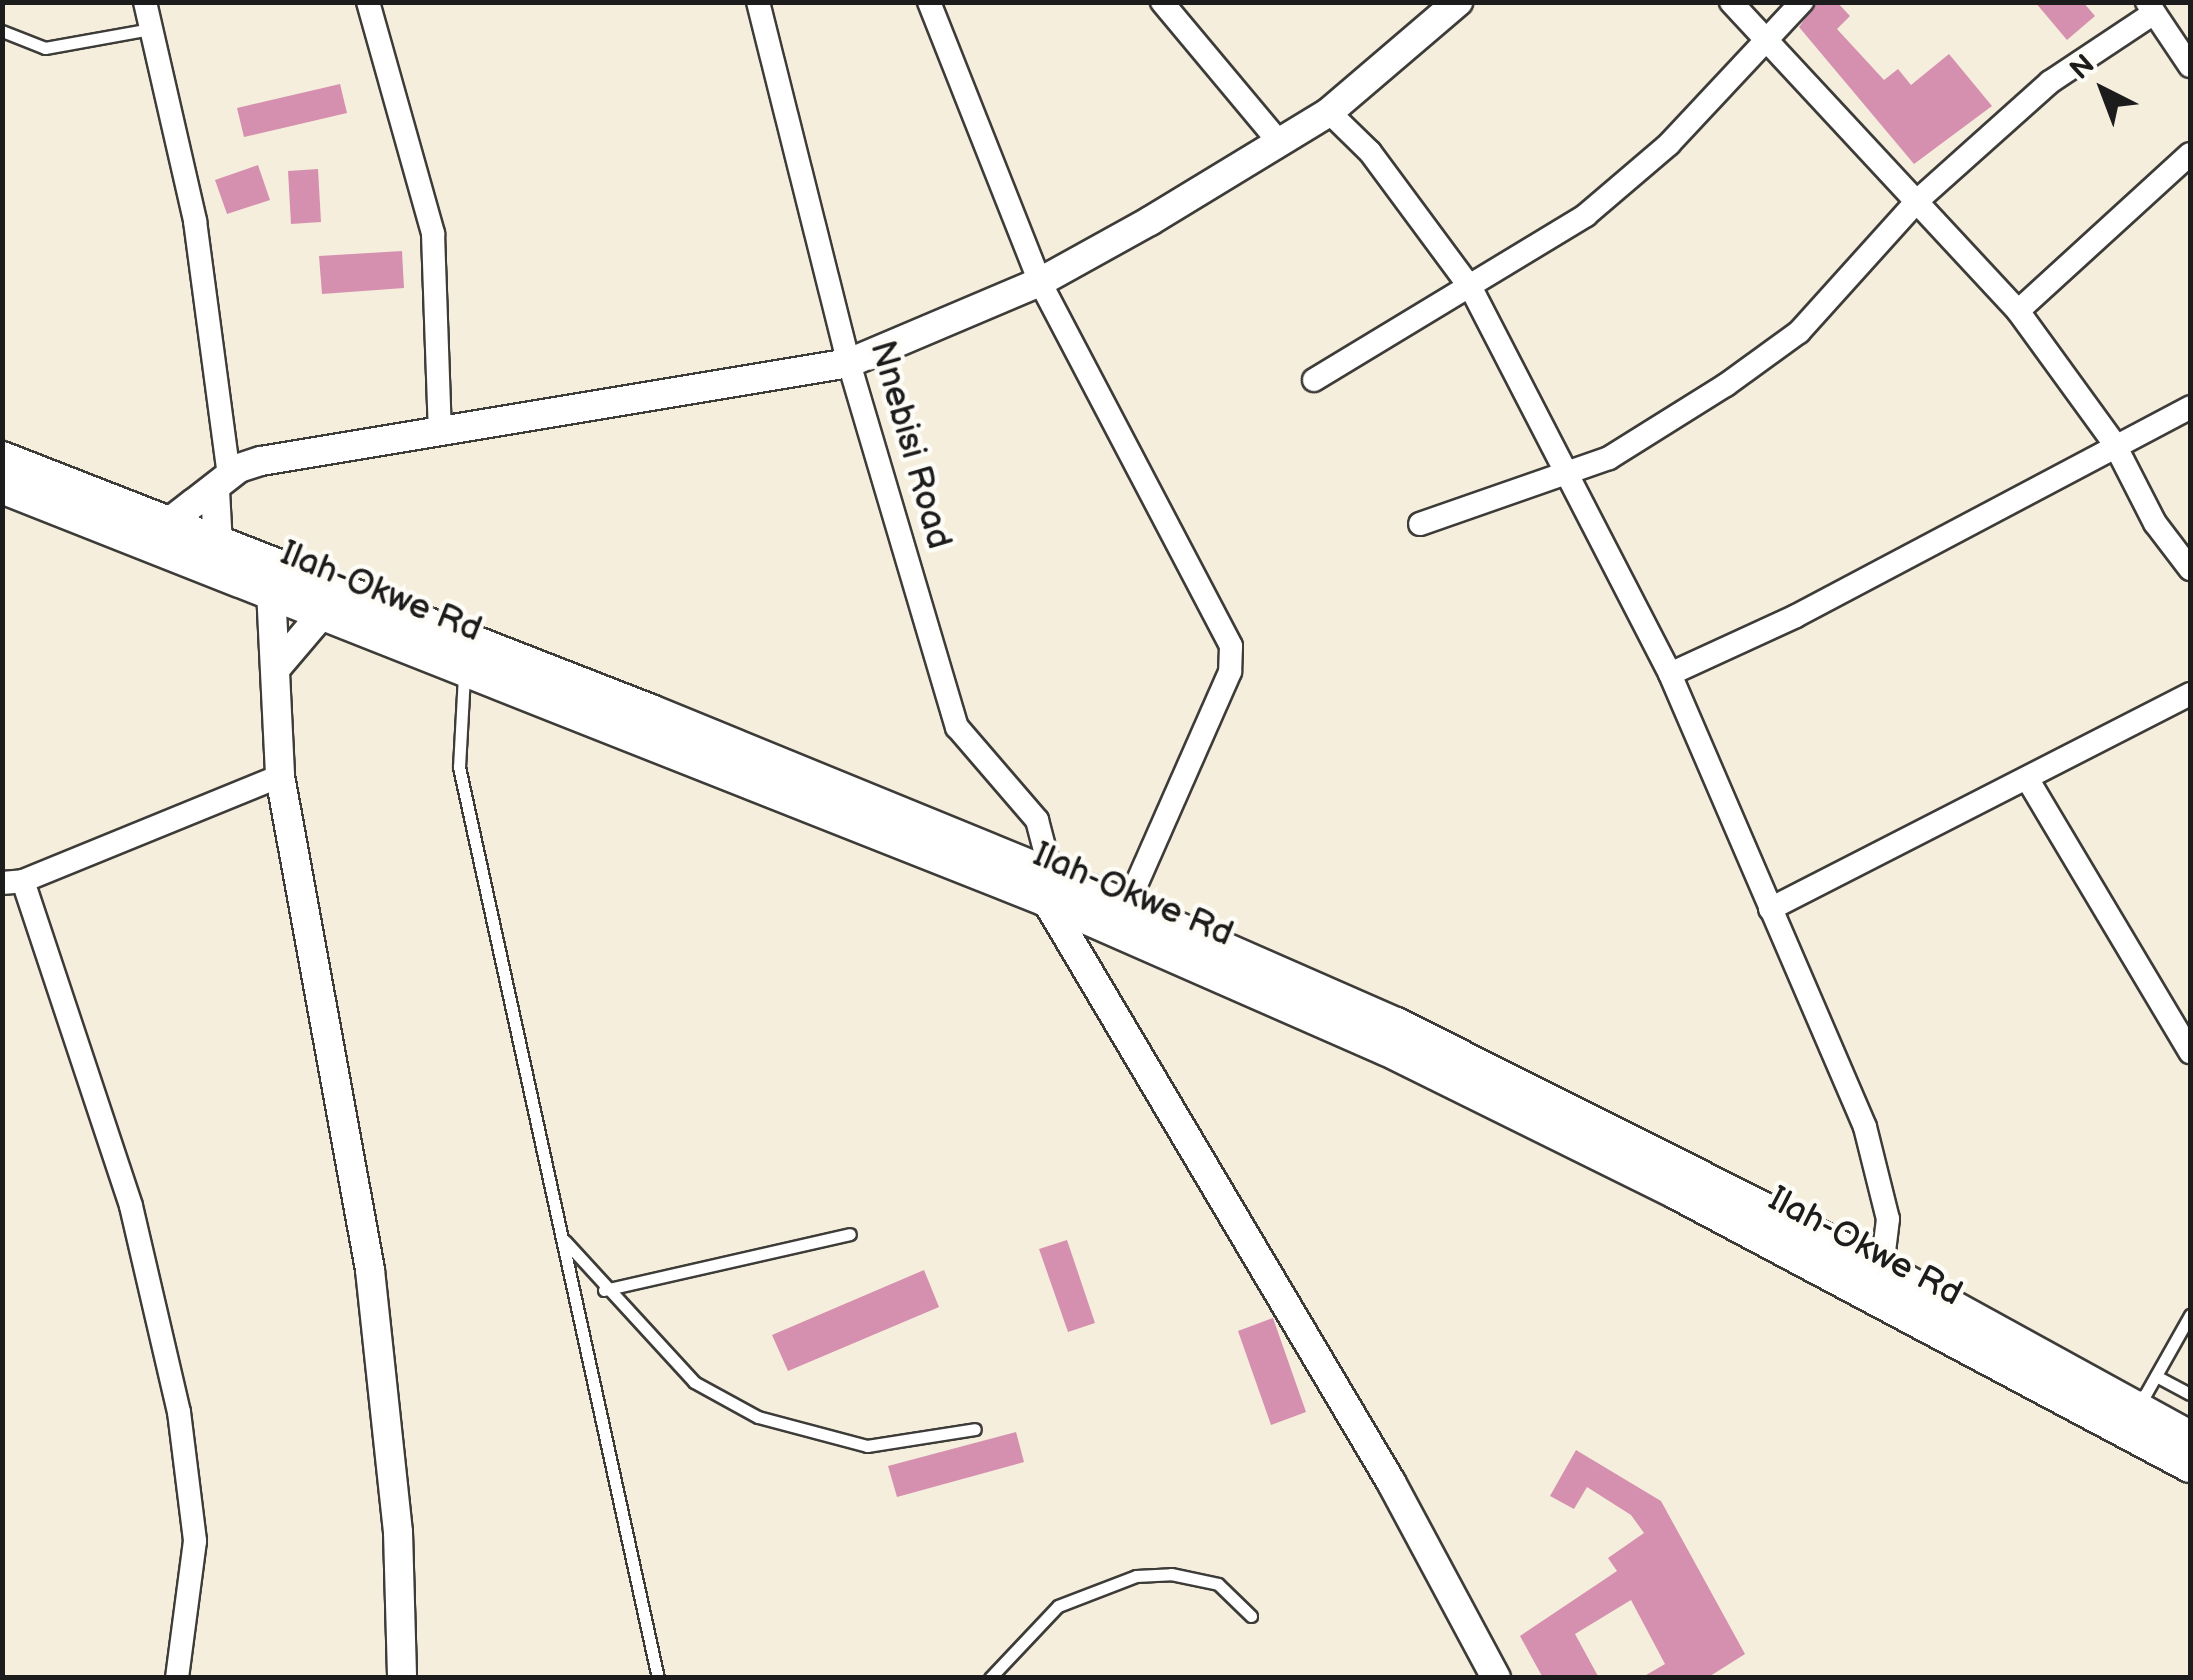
<!DOCTYPE html>
<html>
<head>
<meta charset="utf-8">
<style>
	body { margin:0 }
	#map { position:relative; width:2193px; height:1680px; overflow:hidden; background:#f6eedc; font-family:"Balsamiq Sans",sans-serif }
	div>[style] { position:absolute }
	.building>* { inset:0; background:#d590b0 }
	.roads { filter:drop-shadow(2px 0 #3d3c39) drop-shadow(-2px 0 #3d3c39) drop-shadow(0 2px #3d3c39) drop-shadow(0 -2px #3d3c39) }
	.service>* { height:11px; margin:-5.5px; padding:0 5.5px; transform-origin:5.5px; border-radius:5.5px; background:#fff }
	.minor>* { height:22px; margin:-11px; padding:0 11px; transform-origin:11px; border-radius:11px; background:#fff }
	.tertiary>* { height:28px; margin:-14px; padding:0 14px; transform-origin:14px; border-radius:14px; background:#fff }
	.secondary>* { height:32px; margin:-16px; padding:0 16px; transform-origin:16px; border-radius:16px; background:#fff }
	span { translate:-50% -50%; white-space:nowrap; text-align:center; line-height:1.15; -webkit-text-stroke:9px #fdfcf7; paint-order:stroke }
	.street-label { font-size:35px; color:#1c1c1c }
	.frame { position:absolute; inset:0; border:5px solid #1c1c1c; pointer-events:none }
	.north { position:absolute; left:2053px; top:40px; width:100px; height:100px; -webkit-text-stroke:8px #fdfcf7; paint-order:stroke; rotate:318deg; font-size:28px; font-weight:700; line-height:40px; text-align:center; color:#1c1c1c }
	.north::after { content:''; display:block; margin:auto; width:35px; height:45px; background:#1c1c1c; clip-path:polygon(50% 0,100% 100%,50% 72%,0 100%) }
</style>
</head>
<body>
<div id="map">
	<div class="building">
		<i style="clip-path:polygon(1817px 2px,1837px 2px,1850px 16px,1837px 29px,1884px 80px,1898px 69px,1911px 85px,1949px 54px,1992px 106px,1914px 164px,1799px 27px)"></i>
		<i style="clip-path:polygon(2035px 2px,2083px 2px,2095px 16px,2067px 40px)"></i>
		<i style="clip-path:polygon(340px 84px,347px 113px,244px 137px,237px 108px)"></i>
		<i style="clip-path:polygon(258px 165px,270px 200px,227px 214px,215px 180px)"></i>
		<i style="clip-path:polygon(318px 169px,321px 222px,291px 224px,288px 171px)"></i>
		<i style="clip-path:polygon(402px 251px,404px 288px,322px 294px,319px 256px)"></i>
		<i style="clip-path:polygon(1067px 1240px,1095px 1323px,1068px 1332px,1039px 1249px)"></i>
		<i style="clip-path:polygon(924px 1270px,939px 1307px,788px 1371px,772px 1335px)"></i>
		<i style="clip-path:polygon(1273px 1318px,1306px 1412px,1271px 1425px,1238px 1331px)"></i>
		<i style="clip-path:polygon(1016px 1432px,1024px 1462px,897px 1497px,888px 1466px)"></i>
		<i style="clip-path:polygon(1576px 1450px,1661px 1501px,1745px 1654px,1707px 1678px,1641px 1678px,1665px 1664px,1631px 1600px,1575px 1634px,1599px 1678px,1543px 1678px,1520px 1636px,1617px 1571px,1608px 1558px,1644px 1533px,1631px 1515px,1587px 1487px,1574px 1509px,1550px 1496px)"></i>
	</div>
	<div class="roads">
		<div class="service">
			<i style="left:2px;top:31px;width:46px;rotate:21.6deg"></i>
			<i style="left:45px;top:48px;width:108px;rotate:-10.2deg"></i>
			<i style="left:464px;top:675px;width:92px;rotate:93.1deg"></i>
			<i style="left:459px;top:767px;width:932px;rotate:77.68deg"></i>
			<i style="left:565px;top:1241px;width:191px;rotate:47.5deg"></i>
			<i style="left:694px;top:1382px;width:73px;rotate:28.7deg"></i>
			<i style="left:758px;top:1417px;width:113px;rotate:14.9deg"></i>
			<i style="left:867px;top:1446px;width:109px;rotate:-8.9deg"></i>
			<i style="left:604px;top:1290px;width:252px;rotate:-12.8deg"></i>
			<i style="left:2156px;top:1376px;width:38px;rotate:28deg"></i>
			<i style="left:2132px;top:1401px;width:14px;rotate:-25deg"></i>
			<i style="left:2145px;top:1395px;width:92px;rotate:-60.6deg"></i>
			<i style="left:990px;top:1678px;width:99px;rotate:-46.6deg"></i>
			<i style="left:1058px;top:1606px;width:84px;rotate:-21deg"></i>
			<i style="left:1136px;top:1576px;width:35px;rotate:-3deg"></i>
			<i style="left:1171px;top:1574px;width:48px;rotate:12deg"></i>
			<i style="left:1218px;top:1584px;width:46px;rotate:44.1deg"></i>
		</div>
		<div class="minor">
			<i style="left:145px;top:2px;width:225px;rotate:77.1deg"></i>
			<i style="left:195px;top:221px;width:258px;rotate:82.4deg"></i>
			<i style="left:368px;top:2px;width:241px;rotate:74.3deg"></i>
			<i style="left:433px;top:234px;width:198px;rotate:88deg"></i>
			<i style="left:758px;top:2px;width:372px;rotate:75.9deg"></i>
			<i style="left:849px;top:363px;width:380px;rotate:73.5deg"></i>
			<i style="left:957px;top:727px;width:123px;rotate:49.3deg"></i>
			<i style="left:1037px;top:820px;width:59px;rotate:75.3deg"></i>
			<i style="left:929px;top:2px;width:301px;rotate:68.4deg"></i>
			<i style="left:1040px;top:282px;width:411px;rotate:62.3deg"></i>
			<i style="left:1231px;top:646px;width:26px;rotate:92deg"></i>
			<i style="left:1230px;top:672px;width:256px;rotate:113.8deg"></i>
			<i style="left:1162px;top:2px;width:184px;rotate:50.1deg"></i>
			<i style="left:1731px;top:2px;width:422px;rotate:47.1deg"></i>
			<i style="left:2018px;top:311px;width:163px;rotate:54deg"></i>
			<i style="left:2114px;top:443px;width:90px;rotate:62.9deg"></i>
			<i style="left:2155px;top:523px;width:58px;rotate:52.7deg"></i>
			<i style="left:2147px;top:2px;width:77px;rotate:56.1deg"></i>
			<i style="left:1329px;top:112px;width:57px;rotate:44.3deg"></i>
			<i style="left:1370px;top:152px;width:172px;rotate:53.5deg"></i>
			<i style="left:1472px;top:290px;width:432px;rotate:62.7deg"></i>
			<i style="left:1670px;top:674px;width:493px;rotate:66.7deg"></i>
			<i style="left:1865px;top:1127px;width:95px;rotate:76deg"></i>
			<i style="left:1888px;top:1219px;width:49px;rotate:97deg"></i>
			<i style="left:2018px;top:311px;width:233px;rotate:-42.4deg"></i>
			<i style="left:1314px;top:380px;width:318px;rotate:-31.2deg"></i>
			<i style="left:1586px;top:215px;width:109px;rotate:-40.5deg"></i>
			<i style="left:1669px;top:144px;width:195px;rotate:-46.9deg"></i>
			<i style="left:1420px;top:524px;width:200px;rotate:-19.2deg"></i>
			<i style="left:1609px;top:458px;width:138px;rotate:-32deg"></i>
			<i style="left:1726px;top:385px;width:90px;rotate:-36deg"></i>
			<i style="left:1799px;top:332px;width:176px;rotate:-48deg"></i>
			<i style="left:1917px;top:201px;width:178px;rotate:-41.8deg"></i>
			<i style="left:2050px;top:82px;width:125px;rotate:-33.6deg"></i>
			<i style="left:1670px;top:674px;width:139px;rotate:-24.7deg"></i>
			<i style="left:1796px;top:616px;width:446px;rotate:-27.9deg"></i>
			<i style="left:2028px;top:780px;width:317px;rotate:59.2deg"></i>
			<i style="left:23px;top:881px;width:342px;rotate:71.6deg"></i>
			<i style="left:131px;top:1206px;width:212px;rotate:76.9deg"></i>
			<i style="left:179px;top:1412px;width:130px;rotate:82.9deg"></i>
			<i style="left:195px;top:1541px;width:138px;rotate:97.5deg"></i>
			<i style="left:2px;top:883px;width:21px;rotate:-5deg"></i>
			<i style="left:23px;top:881px;width:278px;rotate:-22.2deg"></i>
			<i style="left:1770px;top:909px;width:472px;rotate:-27.1deg"></i>
		</div>
		<div class="tertiary">
			<i style="left:215px;top:490px;width:73px;rotate:86.9deg"></i>
			<i style="left:162px;top:537px;width:15px;rotate:-67deg"></i>
			<i style="left:168px;top:523px;width:33px;rotate:-38deg"></i>
			<i style="left:194px;top:503px;width:57px;rotate:-37.9deg"></i>
			<i style="left:239px;top:468px;width:23px;rotate:-18deg"></i>
			<i style="left:261px;top:461px;width:596px;rotate:-9.46deg"></i>
			<i style="left:849px;top:363px;width:207px;rotate:-23deg"></i>
			<i style="left:1040px;top:282px;width:126px;rotate:-29deg"></i>
			<i style="left:1150px;top:221px;width:210px;rotate:-31.3deg"></i>
			<i style="left:1329px;top:112px;width:170px;rotate:-40.5deg"></i>
			<i style="left:271px;top:590px;width:186px;rotate:87.2deg"></i>
			<i style="left:280px;top:776px;width:502px;rotate:79.67deg"></i>
			<i style="left:370px;top:1270px;width:263px;rotate:83.9deg"></i>
			<i style="left:398px;top:1532px;width:146px;rotate:88.4deg"></i>
			<i style="left:277px;top:667px;width:70px;rotate:-49.7deg"></i>
			<i style="left:1046px;top:900px;width:677px;rotate:59.34deg"></i>
			<i style="left:1391px;top:1482px;width:222px;rotate:61.8deg"></i>
		</div>
		<div class="secondary">
			<i style="left:2px;top:458px;width:697px;rotate:21.3deg"></i>
			<i style="left:651px;top:711px;width:514px;rotate:22.28deg"></i>
			<i style="left:1127px;top:906px;width:294px;rotate:23.7deg"></i>
			<i style="left:1396px;top:1024px;width:544px;rotate:26.66deg"></i>
			<i style="left:1882px;top:1268px;width:351px;rotate:28.8deg"></i>
			<i style="left:2px;top:487px;width:1123px;rotate:21.58deg"></i>
			<i style="left:1046px;top:900px;width:371px;rotate:23.7deg"></i>
			<i style="left:1386px;top:1049px;width:325px;rotate:26.3deg"></i>
			<i style="left:1677px;top:1193px;width:581px;rotate:28.02deg"></i>
		</div>
	</div>
	<div class="street-label">
		<span style="left:910px;top:445px;rotate:74deg">Nnebisi Road</span>
		<span style="left:381px;top:592px;rotate:22deg">Ilah-Okwe Rd</span>
		<span style="left:1133px;top:895px;rotate:23deg">Ilah-Okwe Rd</span>
		<span style="left:1865px;top:1247px;rotate:28deg">Ilah-Okwe Rd</span>
	</div>
	<div class="frame"></div>
	<div class="north">N</div>
</div>
</body>
</html>
